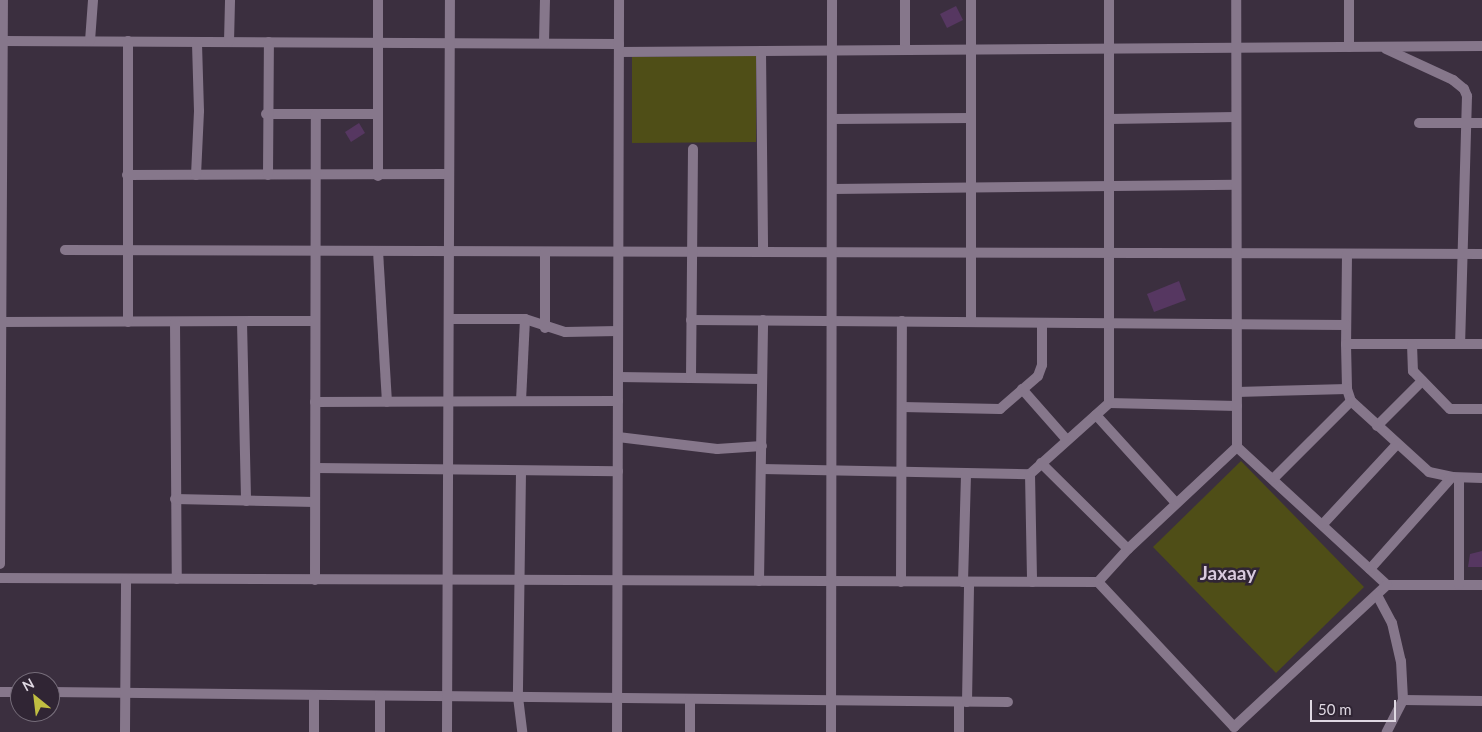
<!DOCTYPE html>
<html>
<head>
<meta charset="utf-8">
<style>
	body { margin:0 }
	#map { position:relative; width:1482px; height:732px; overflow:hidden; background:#3b2f3f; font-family:Lato,sans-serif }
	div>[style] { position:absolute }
	.green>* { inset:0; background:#4f4e17 }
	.building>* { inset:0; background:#563761 }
	.minor>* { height:10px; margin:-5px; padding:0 5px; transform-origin:5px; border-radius:5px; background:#86778b }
	.tertiary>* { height:10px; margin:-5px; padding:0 5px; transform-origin:5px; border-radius:5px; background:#86778b }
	span { translate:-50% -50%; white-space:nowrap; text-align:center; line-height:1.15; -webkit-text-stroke:5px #302534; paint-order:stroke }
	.district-label { font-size:19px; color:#d9cade; font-weight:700 }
	.north { position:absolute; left:10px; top:672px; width:50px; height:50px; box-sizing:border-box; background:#302534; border:1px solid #766d7a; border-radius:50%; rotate:331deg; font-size:14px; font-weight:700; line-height:20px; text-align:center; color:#dfd8e2 }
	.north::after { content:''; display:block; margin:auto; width:18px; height:22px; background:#c0be41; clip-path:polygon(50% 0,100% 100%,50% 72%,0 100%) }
	.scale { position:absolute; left:1310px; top:700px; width:86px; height:22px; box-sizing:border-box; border:2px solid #dfd8e2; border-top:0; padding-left:6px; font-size:15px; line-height:18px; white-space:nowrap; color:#dfd8e2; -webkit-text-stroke:4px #302534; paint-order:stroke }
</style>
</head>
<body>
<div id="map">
	<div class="green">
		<i style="clip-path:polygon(756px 56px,756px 142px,632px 143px,632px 57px)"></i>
		<i style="clip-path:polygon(1241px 461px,1364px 587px,1276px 673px,1153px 547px)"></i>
	</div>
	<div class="building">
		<i style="clip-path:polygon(956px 6px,963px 20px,947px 28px,940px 14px)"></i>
		<i style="clip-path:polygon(359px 123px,365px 133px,351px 142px,345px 132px)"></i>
		<i style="clip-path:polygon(1179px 281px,1186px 300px,1154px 312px,1147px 294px)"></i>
		<i style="clip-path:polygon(1482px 551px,1482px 567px,1468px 567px,1470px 554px)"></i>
	</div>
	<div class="minor">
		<i style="left:1109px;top:0;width:403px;rotate:90deg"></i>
		<i style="left:3px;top:41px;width:616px;rotate:0.28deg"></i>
		<i style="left:90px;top:41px;width:41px;rotate:-85.8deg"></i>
		<i style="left:229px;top:42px;width:42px;rotate:-88.6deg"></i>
		<i style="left:544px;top:43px;width:43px;rotate:-88.7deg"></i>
		<i style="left:1349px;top:47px;width:47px;rotate:-90deg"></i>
		<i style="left:1386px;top:49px;width:74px;rotate:24.8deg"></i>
		<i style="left:1453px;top:80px;width:14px;rotate:39deg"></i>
		<i style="left:1464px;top:89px;width:8px;rotate:67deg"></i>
		<i style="left:1467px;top:96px;width:248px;rotate:91.6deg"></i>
		<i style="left:905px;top:50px;width:50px;rotate:-90deg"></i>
		<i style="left:761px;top:51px;width:201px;rotate:89.4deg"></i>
		<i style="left:619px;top:52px;width:863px;rotate:-0.4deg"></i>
		<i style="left:266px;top:114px;width:112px"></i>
		<i style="left:832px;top:119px;width:139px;rotate:-0.4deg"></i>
		<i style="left:1109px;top:119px;width:127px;rotate:-0.9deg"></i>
		<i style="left:1419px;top:123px;width:63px"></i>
		<i style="left:127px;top:175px;width:322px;rotate:-0.2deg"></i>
		<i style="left:196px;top:175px;width:64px;rotate:-87.3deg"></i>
		<i style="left:199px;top:111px;width:69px;rotate:-91.7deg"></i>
		<i style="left:268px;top:175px;width:133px;rotate:-89.6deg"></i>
		<i style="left:378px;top:176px;width:176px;rotate:-90deg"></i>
		<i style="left:832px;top:189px;width:404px;rotate:-0.6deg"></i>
		<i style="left:65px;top:250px;width:1417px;rotate:0.16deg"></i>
		<i style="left:378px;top:251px;width:151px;rotate:86.6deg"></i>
		<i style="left:1347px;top:254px;width:90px;rotate:90.6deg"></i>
		<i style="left:1346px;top:344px;width:45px;rotate:88.7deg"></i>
		<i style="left:1347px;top:389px;width:13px;rotate:72deg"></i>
		<i style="left:1351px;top:401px;width:105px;rotate:42.3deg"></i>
		<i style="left:1429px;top:472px;width:24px;rotate:12deg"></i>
		<i style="left:1452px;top:477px;width:30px;rotate:2deg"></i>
		<i style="left:449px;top:319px;width:76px"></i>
		<i style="left:525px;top:319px;width:42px;rotate:18deg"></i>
		<i style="left:565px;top:332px;width:53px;rotate:-1.1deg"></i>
		<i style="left:691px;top:320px;width:655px;rotate:0.44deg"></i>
		<i style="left:1px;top:322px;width:314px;rotate:-0.2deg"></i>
		<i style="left:128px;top:322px;width:281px;rotate:-90deg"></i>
		<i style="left:175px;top:322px;width:257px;rotate:89.6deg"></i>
		<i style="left:242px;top:322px;width:179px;rotate:88.7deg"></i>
		<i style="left:971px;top:322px;width:322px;rotate:-90deg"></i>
		<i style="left:545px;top:328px;width:76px;rotate:-90deg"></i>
		<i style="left:1346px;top:344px;width:136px"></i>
		<i style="left:1412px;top:344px;width:27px;rotate:88deg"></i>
		<i style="left:1413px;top:371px;width:53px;rotate:45.8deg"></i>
		<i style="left:1450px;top:409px;width:32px"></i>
		<i style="left:618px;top:377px;width:144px;rotate:0.8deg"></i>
		<i style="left:691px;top:378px;width:229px;rotate:-89.5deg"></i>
		<i style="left:1022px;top:389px;width:68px;rotate:48.6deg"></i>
		<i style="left:1237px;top:392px;width:110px;rotate:-1.6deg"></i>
		<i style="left:521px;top:401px;width:82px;rotate:-87.2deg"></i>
		<i style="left:315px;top:402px;width:303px;rotate:-0.2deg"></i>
		<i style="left:902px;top:407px;width:98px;rotate:1.2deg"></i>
		<i style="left:1000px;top:409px;width:50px;rotate:-41deg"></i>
		<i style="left:1038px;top:376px;width:12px;rotate:-70deg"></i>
		<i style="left:1042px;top:365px;width:42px;rotate:-90deg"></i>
		<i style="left:1096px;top:415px;width:119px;rotate:47.7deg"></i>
		<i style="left:1377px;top:426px;width:64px;rotate:-45deg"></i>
		<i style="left:618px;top:437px;width:100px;rotate:6.9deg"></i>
		<i style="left:717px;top:449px;width:45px;rotate:-3.8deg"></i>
		<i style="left:1237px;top:447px;width:204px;rotate:42.6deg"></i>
		<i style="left:1387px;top:585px;width:95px"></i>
		<i style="left:1041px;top:463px;width:122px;rotate:44.7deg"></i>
		<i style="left:316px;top:468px;width:302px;rotate:0.6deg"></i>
		<i style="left:762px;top:469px;width:268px;rotate:1.1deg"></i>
		<i style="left:1030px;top:474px;width:106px;rotate:-41.9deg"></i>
		<i style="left:1109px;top:403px;width:128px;rotate:1.3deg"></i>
		<i style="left:521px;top:472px;width:225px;rotate:90.8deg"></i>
		<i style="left:518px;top:697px;width:35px;rotate:83deg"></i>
		<i style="left:1030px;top:474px;width:108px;rotate:88.9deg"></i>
		<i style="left:1274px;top:478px;width:109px;rotate:-45deg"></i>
		<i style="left:175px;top:499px;width:140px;rotate:1.2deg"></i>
		<i style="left:1323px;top:524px;width:109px;rotate:-47.2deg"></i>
		<i style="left:1370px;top:569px;width:123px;rotate:-48.3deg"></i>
		<i style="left:0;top:578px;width:1098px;rotate:0.21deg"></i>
		<i style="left:1098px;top:582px;width:199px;rotate:46.8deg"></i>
		<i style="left:1234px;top:727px;width:209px;rotate:-42.9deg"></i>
		<i style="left:315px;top:580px;width:466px;rotate:-89.9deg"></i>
		<i style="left:759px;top:581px;width:261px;rotate:-89.1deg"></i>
		<i style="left:901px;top:582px;width:261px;rotate:-89.8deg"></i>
		<i style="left:963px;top:582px;width:109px;rotate:-88.4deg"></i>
		<i style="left:1098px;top:582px;width:45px;rotate:-47.7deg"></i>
		<i style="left:1128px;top:549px;width:149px;rotate:-43.1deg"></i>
		<i style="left:1237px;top:447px;width:447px;rotate:-90.1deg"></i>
		<i style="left:1459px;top:585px;width:107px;rotate:-90deg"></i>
		<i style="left:1377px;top:595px;width:32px;rotate:62deg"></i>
		<i style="left:1392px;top:623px;width:39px;rotate:77deg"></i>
		<i style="left:1401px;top:661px;width:39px;rotate:87deg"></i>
		<i style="left:1403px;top:700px;width:36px;rotate:117deg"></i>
		<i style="left:0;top:692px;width:20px"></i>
		<i style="left:50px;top:692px;width:958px;rotate:0.6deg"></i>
		<i style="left:690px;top:699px;width:33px;rotate:90deg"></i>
		<i style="left:1403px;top:700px;width:79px;rotate:0.7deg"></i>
		<i style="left:959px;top:702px;width:30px;rotate:90deg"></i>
		<i style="left:967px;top:702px;width:120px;rotate:-89deg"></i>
		<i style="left:125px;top:732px;width:153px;rotate:-89.6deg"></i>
		<i style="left:314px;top:732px;width:37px;rotate:-90deg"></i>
		<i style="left:380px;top:732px;width:36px;rotate:-90deg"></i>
		<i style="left:447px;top:732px;width:732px;rotate:-89.77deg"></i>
		<i style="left:617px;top:732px;width:732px;rotate:-89.84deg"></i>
		<i style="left:831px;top:732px;width:732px;rotate:-89.92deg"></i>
	</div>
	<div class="tertiary">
		<i style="left:0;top:564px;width:564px;rotate:-89.7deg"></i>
	</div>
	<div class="district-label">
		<span style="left:1228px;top:573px">Jaxaay</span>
	</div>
	<div class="north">N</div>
	<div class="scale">50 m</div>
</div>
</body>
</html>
